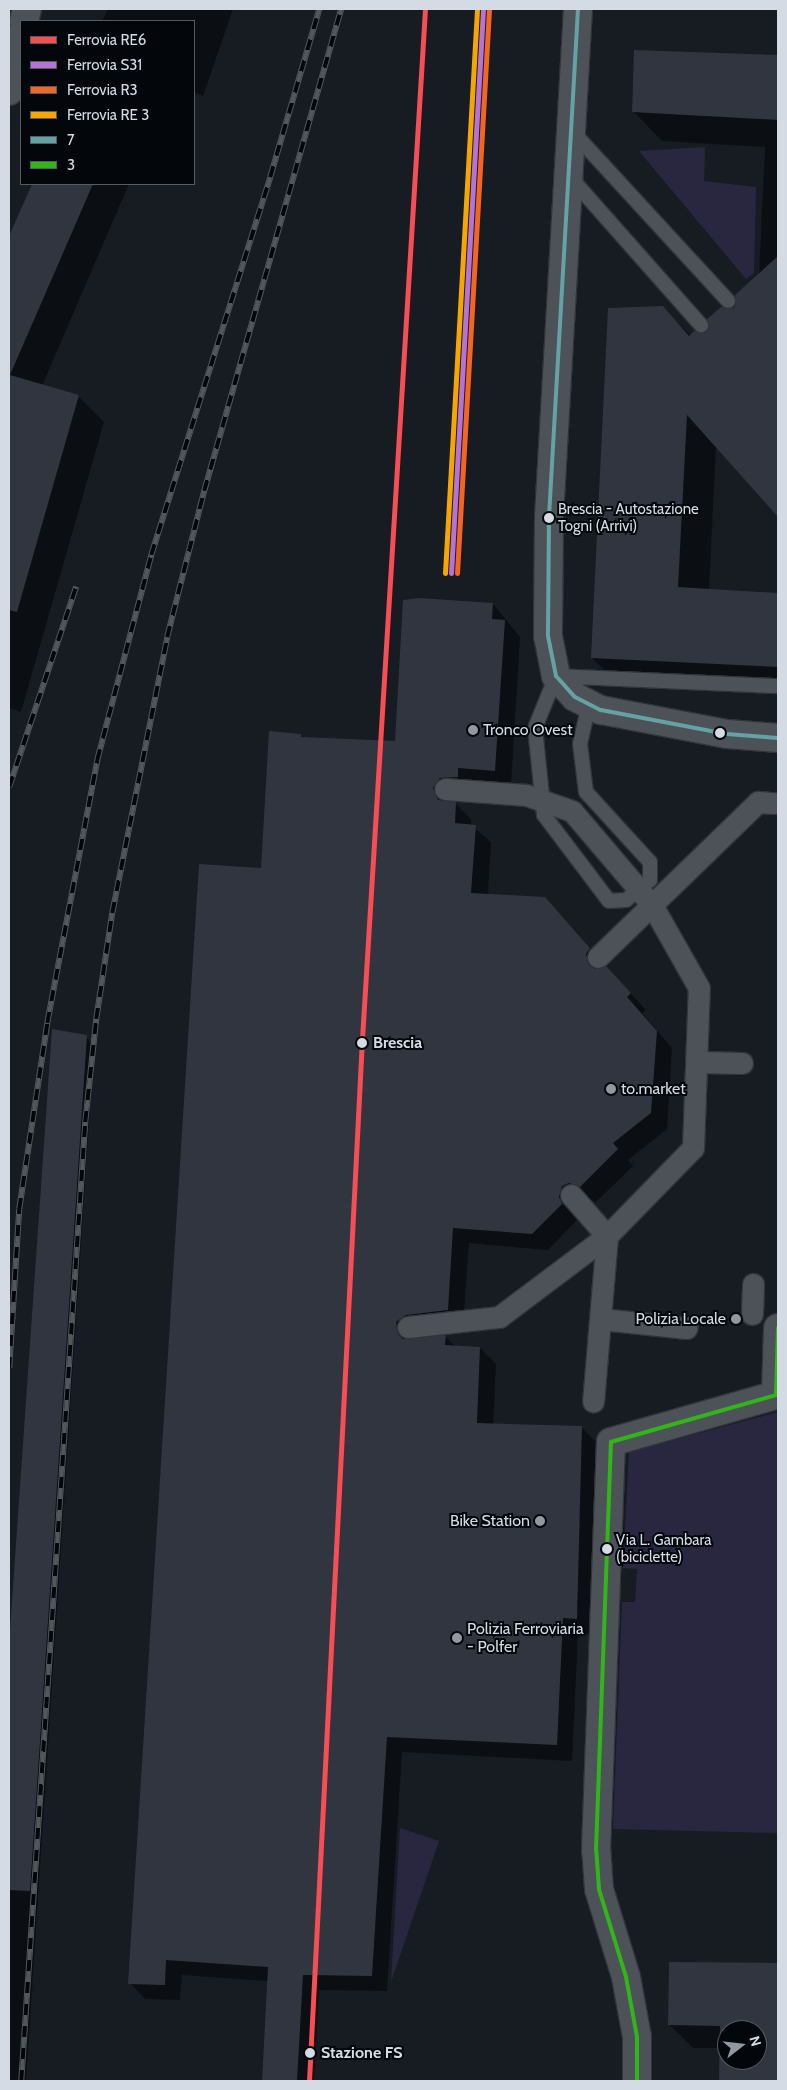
<!DOCTYPE html>
<html>
<head>
<meta charset="utf-8">
<style>
	body { margin:0 }
	#map { position:relative; width:787px; height:2090px; overflow:hidden; background:#161c22; font-family:Cabin,sans-serif }
	div>[style] { position:absolute }
	.green>* { inset:0; background:#292740 }
	.shadow>* { inset:0; background:#0007 }
	.building>* { inset:0; background:#303540 }
	.roads { filter:drop-shadow(1px 0 #31353a) drop-shadow(-1px 0 #31353a) drop-shadow(0 1px #31353a) drop-shadow(0 -1px #31353a) }
	.service>* { height:14px; margin:-7px; padding:0 7px; transform-origin:7px; border-radius:7px; background:#4c5257 }
	.pedestrian>* { height:21px; margin:-10.5px; padding:0 10.5px; transform-origin:10.5px; border-radius:10.5px; background:#4c5257 }
	.minor>* { height:28px; margin:-14px; padding:0 14px; transform-origin:14px; border-radius:14px; background:#4c5257 }
	.rail>* { height:5.5px; margin-top:-2.75px; transform-origin:0; background:repeating-linear-gradient(90deg,#03060b 0 11px,#52575c 0 22px); box-sizing:border-box; border-block:1px solid #52575c }
	.bus-1>* { height:4px; margin:-2px; padding:0 2px; transform-origin:2px; border-radius:2px; background:#65a2a3 }
	.bus-2>* { height:4px; margin:-2px; padding:0 2px; transform-origin:2px; border-radius:2px; background:#31b518 }
	.rail-1>* { height:5px; margin:-2.5px; padding:0 2.5px; transform-origin:2.5px; border-radius:2.5px; background:#f64e54 }
	.rail-2>* { height:5px; margin:-2.5px; padding:0 2.5px; transform-origin:2.5px; border-radius:2.5px; background:#b673d3 }
	.rail-3>* { height:5px; margin:-2.5px; padding:0 2.5px; transform-origin:2.5px; border-radius:2.5px; background:#f26522 }
	.rail-4>* { height:5px; margin:-2.5px; padding:0 2.5px; transform-origin:2.5px; border-radius:2.5px; background:#f7a600 }
	.dots>* { width:14px; height:14px; translate:-50% -50%; box-sizing:border-box; border:2px solid #03060b; border-radius:50% }
	span { translate:-50% -50%; white-space:nowrap; text-align:center; line-height:1.15; -webkit-text-stroke:4px #03060b; paint-order:stroke }
	.bus-label { font-size:15px; color:#d4dbe4 }
	.left { translate:0 -50%; text-align:left }
	.poi-label { font-size:16px; color:#d4dbe4 }
	.right { translate:-100% -50%; text-align:right }
	.stop-label { font-size:16px; color:#d4dbe4; font-weight:700 }
	.frame { position:absolute; inset:0; border:10px solid #d4dbe4; pointer-events:none }
	.legend { position:absolute; left:20px; top:20px; width:175px; height:165px; box-sizing:border-box; background:#03060b; border:1px solid #575b62; margin:0; padding:6px 9px; list-style:none; font-size:15px; color:#d4dbe4 }
	.legend li { display:flex; align-items:center; gap:10px; height:25px }
	.legend b { width:25px; border:1px solid #575b62 }
	.north { position:absolute; left:717px; top:2020px; width:50px; height:50px; box-sizing:border-box; background:#03060b; border:1px solid #575b62; border-radius:50%; rotate:74deg; font-size:14px; font-weight:700; line-height:20px; text-align:center; color:#d4dbe4 }
	.north::after { content:''; display:block; margin:auto; width:18px; height:22px; background:#9298a0; clip-path:polygon(50% 0,100% 100%,50% 72%,0 100%) }
</style>
</head>
<body>
<div id="map">
	<div class="green">
		<i style="clip-path:polygon(705px 147px,704px 181px,756px 187px,754px 273px,746px 279px,639px 151px)"></i>
		<i style="clip-path:polygon(778px 1412px,778px 1833px,613px 1829px,622px 1602px,635px 1602px,637px 1569px,623px 1568px,629px 1452px)"></i>
		<i style="clip-path:polygon(400px 1828px,439px 1841px,391px 1982px)"></i>
	</div>
	<div class="shadow">
		<i style="clip-path:polygon(108px 9px,233px 9px,203px 96px,194px 92px,194px 21px,102px 21px)"></i>
		<i style="clip-path:polygon(635px 51px,778px 56px,778px 515px,716px 445px,709px 590px,778px 594px,778px 694px,622px 687px,592px 658px,662px 307px,691px 336px,704px 335px,734px 309px,759px 275px,765px 147px,662px 141px,633px 111px)"></i>
		<i style="clip-path:polygon(32px 184px,129px 184px,42px 386px,78px 396px,104px 422px,21px 712px,9px 708px,9px 237px)"></i>
		<i style="clip-path:polygon(493px 604px,520px 637px,511px 786px,450px 797px,450px 803px,456px 804px,471px 819px,471px 825px,491px 842px,488px 895px,561px 915px,605px 964px,602px 969px,622px 984px,646px 1010px,642px 1013px,672px 1048px,667px 1129px,628px 1160px,633px 1166px,596px 1202px,585px 1198px,574px 1214px,577px 1220px,548px 1250px,469px 1243px,463px 1325px,422px 1330px,411px 1339px,446px 1337px,456px 1347px,480px 1348px,496px 1364px,493px 1425px,581px 1427px,597px 1443px,593px 1634px,578px 1634px,572px 1761px,402px 1752px,387px 1991px,319px 1990px,314px 2081px,263px 2081px,268px 1981px,182px 1975px,180px 2000px,145px 1999px,130px 1983px,262px 869px,300px 735px,304px 739px,396px 743px)"></i>
		<i style="clip-path:polygon(53px 1031px,86px 1037px,94px 1045px,26px 2081px,9px 2081px,9px 1662px)"></i>
		<i style="clip-path:polygon(evenodd,670px 1963px,778px 1965px,778px 2081px,720px 2081px,721px 2048px,693px 2048px,669px 2024px,670px 1963px,727px 2030px,757px 2030px,757px 2060px,727px 2060px,727px 2030px)"></i>
	</div>
	<div class="building">
		<i style="clip-path:polygon(634px 50px,778px 55px,778px 120px,632px 112px)"></i>
		<i style="clip-path:polygon(32px 184px,93px 184px,10px 375px,79px 395px,17px 612px,9px 610px,9px 236px)"></i>
		<i style="clip-path:polygon(778px 256px,778px 517px,687px 415px,678px 587px,778px 593px,778px 667px,591px 658px,608px 308px,663px 306px,689px 336px,694px 331px,703px 333px,709px 327px,707px 319px,721px 307px,734px 308px,736px 303px,735px 295px)"></i>
		<i style="clip-path:polygon(419px 598px,493px 603px,492px 619px,505px 620px,495px 771px,458px 768px,458px 777px,440px 778px,433px 788px,438px 800px,456px 802px,455px 823px,476px 825px,471px 893px,545px 897px,590px 948px,586px 954px,589px 965px,595px 969px,606px 966px,631px 993px,627px 997px,657px 1031px,651px 1113px,613px 1143px,618px 1149px,580px 1187px,569px 1183px,562px 1186px,559px 1197px,562px 1204px,532px 1234px,453px 1228px,448px 1310px,406px 1315px,396px 1322px,398px 1334px,403px 1339px,446px 1335px,445px 1345px,480px 1347px,477px 1423px,582px 1426px,577px 1619px,563px 1618px,557px 1745px,387px 1737px,372px 1976px,303px 1975px,297px 2081px,262px 2081px,268px 1967px,166px 1960px,165px 1985px,128px 1984px,199px 864px,261px 868px,269px 731px,301px 734px,301px 737px,395px 741px,403px 600px)"></i>
		<i style="clip-path:polygon(52px 1029px,87px 1035px,30px 1891px,9px 1890px,9px 1644px)"></i>
		<i style="clip-path:polygon(evenodd,669px 1962px,778px 1963px,778px 2081px,719px 2081px,720px 2026px,668px 2025px,669px 1962px,727px 2030px,757px 2030px,757px 2060px,727px 2060px,727px 2030px)"></i>
	</div>
	<div class="roads">
		<div class="service">
			<i style="left:571px;top:130px;width:232px;rotate:47.4deg"></i>
			<i style="left:570px;top:177px;width:198px;rotate:48.5deg"></i>
			<i style="left:589px;top:704px;width:41px;rotate:102.7deg"></i>
			<i style="left:580px;top:744px;width:48px;rotate:82.9deg"></i>
			<i style="left:586px;top:792px;width:95px;rotate:47.6deg"></i>
			<i style="left:650px;top:862px;width:18px;rotate:90deg"></i>
			<i style="left:650px;top:880px;width:31px;rotate:140deg"></i>
			<i style="left:626px;top:900px;width:17px;rotate:177deg"></i>
			<i style="left:609px;top:901px;width:108px;rotate:-127.1deg"></i>
			<i style="left:544px;top:815px;width:87px;rotate:-95.9deg"></i>
			<i style="left:535px;top:728px;width:56px;rotate:-68deg"></i>
			<i style="left:556px;top:676px;width:222px;rotate:2.6deg"></i>
		</div>
		<div class="pedestrian">
			<i style="left:598px;top:957px;width:223px;rotate:-44.1deg"></i>
			<i style="left:758px;top:802px;width:16px;rotate:4deg"></i>
			<i style="left:699px;top:1062px;width:43px;rotate:1.3deg"></i>
			<i style="left:571px;top:1195px;width:55px;rotate:48.7deg"></i>
			<i style="left:607px;top:1236px;width:166px;rotate:94.8deg"></i>
			<i style="left:752px;top:1314px;width:30px;rotate:-88deg"></i>
			<i style="left:601px;top:1319px;width:86px;rotate:6deg"></i>
			<i style="left:408px;top:1327px;width:92px;rotate:-6.3deg"></i>
			<i style="left:499px;top:1317px;width:135px;rotate:-36.9deg"></i>
			<i style="left:607px;top:1236px;width:123px;rotate:-45.7deg"></i>
			<i style="left:693px;top:1148px;width:160px;rotate:-87.9deg"></i>
			<i style="left:699px;top:988px;width:95px;rotate:-119.5deg"></i>
			<i style="left:652px;top:905px;width:123px;rotate:-130.4deg"></i>
			<i style="left:572px;top:811px;width:49px;rotate:-160.8deg"></i>
			<i style="left:526px;top:795px;width:81px;rotate:-175.8deg"></i>
		</div>
		<div class="minor">
			<i style="left:578px;top:9px;width:509px;rotate:93.27deg"></i>
			<i style="left:549px;top:517px;width:119px;rotate:90.5deg"></i>
			<i style="left:548px;top:636px;width:41px;rotate:78.7deg"></i>
			<i style="left:556px;top:676px;width:28px;rotate:48deg"></i>
			<i style="left:575px;top:697px;width:29px;rotate:27deg"></i>
			<i style="left:601px;top:710px;width:128px;rotate:10.8deg"></i>
			<i style="left:727px;top:734px;width:51px;rotate:4.5deg"></i>
			<i style="left:24px;top:21px;width:12px;rotate:-76deg"></i>
			<i style="left:9px;top:91px;width:57px;rotate:-77.9deg"></i>
			<i style="left:637px;top:2081px;width:44px;rotate:-90deg"></i>
			<i style="left:637px;top:2037px;width:61px;rotate:-100.4deg"></i>
			<i style="left:626px;top:1977px;width:92px;rotate:-107.1deg"></i>
			<i style="left:599px;top:1889px;width:39px;rotate:-94deg"></i>
			<i style="left:596px;top:1850px;width:408px;rotate:-87.9deg"></i>
			<i style="left:611px;top:1442px;width:172px;rotate:-15.9deg"></i>
			<i style="left:776px;top:1395px;width:67px;rotate:-88.3deg"></i>
		</div>
	</div>
	<div class="rail">
		<i style="left:9px;top:787px;width:211px;rotate:-71.5deg"></i>
		<i style="left:9px;top:1368px;width:159px;rotate:-86.4deg"></i>
		<i style="left:19px;top:1209px;width:188px;rotate:-81.4deg"></i>
		<i style="left:47px;top:1023px;width:268px;rotate:-79.2deg"></i>
		<i style="left:97px;top:760px;width:212px;rotate:-75.2deg"></i>
		<i style="left:151px;top:555px;width:396px;rotate:-72.5deg"></i>
		<i style="left:270px;top:177px;width:175px;rotate:-73.7deg"></i>
		<i style="left:21px;top:2081px;width:961px;rotate:-86.18deg"></i>
		<i style="left:85px;top:1122px;width:104px;rotate:-83.9deg"></i>
		<i style="left:96px;top:1019px;width:107px;rotate:-81.4deg"></i>
		<i style="left:112px;top:913px;width:281px;rotate:-78.7deg"></i>
		<i style="left:167px;top:637px;width:151px;rotate:-75.8deg"></i>
		<i style="left:204px;top:491px;width:501px;rotate:-74.13deg"></i>
	</div>
	<div class="bus-1">
		<i style="left:578px;top:9px;width:509px;rotate:93.27deg"></i>
		<i style="left:549px;top:517px;width:119px;rotate:90.5deg"></i>
		<i style="left:548px;top:636px;width:41px;rotate:78.7deg"></i>
		<i style="left:556px;top:676px;width:28px;rotate:48deg"></i>
		<i style="left:575px;top:697px;width:29px;rotate:27deg"></i>
		<i style="left:601px;top:710px;width:128px;rotate:10.8deg"></i>
		<i style="left:727px;top:734px;width:51px;rotate:4.5deg"></i>
	</div>
	<div class="bus-2">
		<i style="left:637px;top:2081px;width:44px;rotate:-90deg"></i>
		<i style="left:637px;top:2037px;width:61px;rotate:-100.4deg"></i>
		<i style="left:626px;top:1977px;width:92px;rotate:-107.1deg"></i>
		<i style="left:599px;top:1889px;width:39px;rotate:-94deg"></i>
		<i style="left:596px;top:1850px;width:408px;rotate:-87.9deg"></i>
		<i style="left:611px;top:1442px;width:172px;rotate:-15.9deg"></i>
		<i style="left:776px;top:1395px;width:67px;rotate:-88.3deg"></i>
	</div>
	<div class="rail-1">
		<i style="left:309px;top:2081px;width:1043px;rotate:-87.09deg"></i>
		<i style="left:362px;top:1039px;width:1032px;rotate:-86.5deg"></i>
	</div>
	<div class="rail-2">
		<i style="left:451px;top:573px;width:565px;rotate:-86.75deg"></i>
	</div>
	<div class="rail-3">
		<i style="left:457px;top:573px;width:565px;rotate:-86.75deg"></i>
	</div>
	<div class="rail-4">
		<i style="left:445px;top:573px;width:565px;rotate:-86.75deg"></i>
	</div>
	<div class="dots">
		<i style="left:549px;top:518px;background:#d4dbe4"></i>
		<i style="left:473px;top:730px;background:#9298a0"></i>
		<i style="left:720px;top:733px;background:#d4dbe4"></i>
		<i style="left:362px;top:1043px;background:#d4dbe4"></i>
		<i style="left:611px;top:1089px;background:#9298a0"></i>
		<i style="left:736px;top:1319px;background:#9298a0"></i>
		<i style="left:540px;top:1521px;background:#9298a0"></i>
		<i style="left:607px;top:1549px;background:#d4dbe4"></i>
		<i style="left:457px;top:1638px;background:#9298a0"></i>
		<i style="left:310px;top:2053px;background:#d4dbe4"></i>
	</div>
	<div class="bus-label">
		<span class="left" style="left:558px;top:518px">Brescia - Autostazione<br>Togni (Arrivi)</span>
		<span class="left" style="left:616px;top:1549px">Via L. Gambara<br>(biciclette)</span>
	</div>
	<div class="poi-label">
		<span class="left" style="left:483px;top:730px">Tronco Ovest</span>
		<span class="left" style="left:621px;top:1089px">to.market</span>
		<span class="right" style="left:726px;top:1319px">Polizia Locale</span>
		<span class="right" style="left:530px;top:1521px">Bike Station</span>
		<span class="left" style="left:467px;top:1638px">Polizia Ferroviaria<br>- Polfer</span>
	</div>
	<div class="stop-label">
		<span class="left" style="left:373px;top:1043px">Brescia</span>
		<span class="left" style="left:321px;top:2053px">Stazione FS</span>
	</div>
	<div class="frame"></div>
	<ul class="legend">
	<li><b style="height:6px;background:#f64e54"></b>Ferrovia RE6</li>
	<li><b style="height:6px;background:#b673d3"></b>Ferrovia S31</li>
	<li><b style="height:6px;background:#f26522"></b>Ferrovia R3</li>
	<li><b style="height:6px;background:#f7a600"></b>Ferrovia RE 3</li>
	<li><b style="height:6px;background:#65a2a3"></b>7</li>
	<li><b style="height:6px;background:#31b518"></b>3</li>
	</ul>
	<div class="north">N</div>
</div>
</body>
</html>
